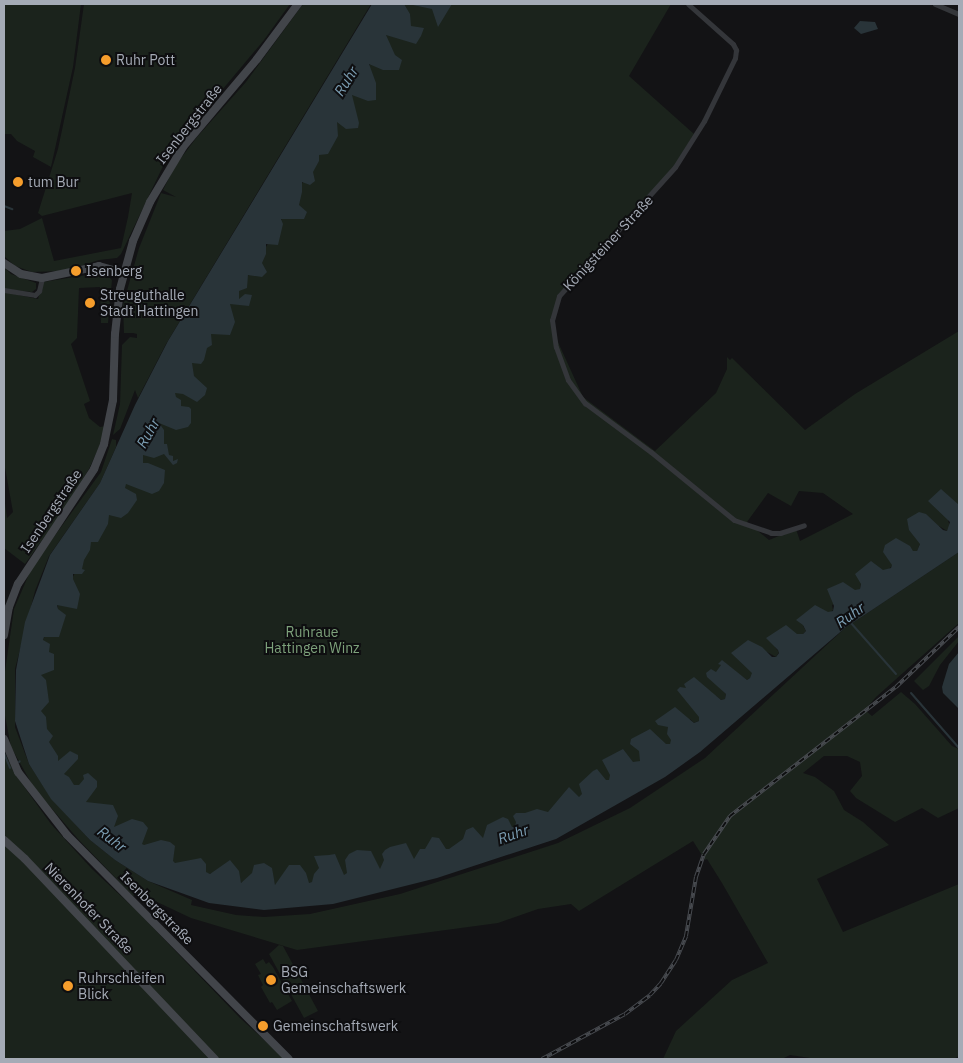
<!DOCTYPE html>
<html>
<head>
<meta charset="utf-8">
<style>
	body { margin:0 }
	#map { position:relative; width:963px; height:1063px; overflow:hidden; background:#131315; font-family:"IBM Plex Sans",sans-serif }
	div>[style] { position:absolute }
	.green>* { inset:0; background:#1b231c }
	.water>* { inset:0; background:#293439 }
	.stream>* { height:2px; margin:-1px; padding:0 1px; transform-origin:1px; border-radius:1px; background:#293439 }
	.street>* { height:5px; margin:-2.5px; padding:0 2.5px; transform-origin:2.5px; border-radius:2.5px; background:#34363a }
	.secondary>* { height:8px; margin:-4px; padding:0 4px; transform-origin:4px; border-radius:4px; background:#42454a }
	.rail>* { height:4px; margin-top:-2px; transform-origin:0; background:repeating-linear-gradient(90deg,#0e0e10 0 5.5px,#474a4f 0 11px); box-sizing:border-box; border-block:1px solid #474a4f }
	.dots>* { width:14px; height:14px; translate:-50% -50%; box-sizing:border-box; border:2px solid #0e0e10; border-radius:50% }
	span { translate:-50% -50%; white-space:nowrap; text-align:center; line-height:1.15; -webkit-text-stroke:4px #0e0e10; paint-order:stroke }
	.poi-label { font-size:14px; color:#a5abb6 }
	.left { translate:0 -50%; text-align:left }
	.street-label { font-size:14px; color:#a5abb6 }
	.park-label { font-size:14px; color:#7da17b }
	.water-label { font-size:15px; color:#7b9db2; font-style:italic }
	.frame { position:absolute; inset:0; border:5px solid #a5abb6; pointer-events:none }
</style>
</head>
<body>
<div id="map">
	<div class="green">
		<i style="clip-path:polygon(4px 4px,81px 4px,73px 67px,51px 167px,33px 157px,35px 151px,17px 141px,11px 134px,4px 134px)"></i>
		<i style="clip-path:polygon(84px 4px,290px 4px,264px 40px,176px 145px,165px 162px,121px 254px,117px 258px,99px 260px,64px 271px,32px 272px,15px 266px,4px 256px,4px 231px,20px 229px,42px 218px,54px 261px,121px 248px,128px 217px,132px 193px,42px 216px,38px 213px,58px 149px,75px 68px)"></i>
		<i style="clip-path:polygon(303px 4px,371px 4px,166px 344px,138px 398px,135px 390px,120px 429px,113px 435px,120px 404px,122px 345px,130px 337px,137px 338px,137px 334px,133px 333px,124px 333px,123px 305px,139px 248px,161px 193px,176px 197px,163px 190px,175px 166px,197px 137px,246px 82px)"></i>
		<i style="clip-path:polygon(evenodd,404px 4px,671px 4px,629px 76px,694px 134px,673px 168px,556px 303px,552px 329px,583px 397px,655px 451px,716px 393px,727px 369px,727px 357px,730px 360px,732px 358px,805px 430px,855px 394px,959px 331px,959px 511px,948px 520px,950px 527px,947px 531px,939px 526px,920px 544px,917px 551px,913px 552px,910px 548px,888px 570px,883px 570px,861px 583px,860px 589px,832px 605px,833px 610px,831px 612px,803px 626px,806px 631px,803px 634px,797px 634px,775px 647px,779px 652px,776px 657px,767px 652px,750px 678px,747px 680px,740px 675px,722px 690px,726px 694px,725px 699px,721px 700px,716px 696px,699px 717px,699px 721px,694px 723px,690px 719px,670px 744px,666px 744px,558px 814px,407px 870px,309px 883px,275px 885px,274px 881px,247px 879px,241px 883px,239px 878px,212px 873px,210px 874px,175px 863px,144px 850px,95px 815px,54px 764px,39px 707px,43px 640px,58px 607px,57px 605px,59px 604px,100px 524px,186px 371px,262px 254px,404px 4px,799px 491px,823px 493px,853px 514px,800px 541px,796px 529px,769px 540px,747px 522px,768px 493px,791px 506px,799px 491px)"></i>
		<i style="clip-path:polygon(4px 267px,11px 274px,36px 283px,36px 289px,32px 292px,4px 289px)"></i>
		<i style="clip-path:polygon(93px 274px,109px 277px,112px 280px,108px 323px,101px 323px,100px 287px,79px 288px,77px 338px,71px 344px,90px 401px,84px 404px,89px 418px,100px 427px,106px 426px,99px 447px,89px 469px,60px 515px,25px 564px,4px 548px,5px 503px,7px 518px,13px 512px,4px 462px,4px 292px,38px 299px,43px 282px)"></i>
		<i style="clip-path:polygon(112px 439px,116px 440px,116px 447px,100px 483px,49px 556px,35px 591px,15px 669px,15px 727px,29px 764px,51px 798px,90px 840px,115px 860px,148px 881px,192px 900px,191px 905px,236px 915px,264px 917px,310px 914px,400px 894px,558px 843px,630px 808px,705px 758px,845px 628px,959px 552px,959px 623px,876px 697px,865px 710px,872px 716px,901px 692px,915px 704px,952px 746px,959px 749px,959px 808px,938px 818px,922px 808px,895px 822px,856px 798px,850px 791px,862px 776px,860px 762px,847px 756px,824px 756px,803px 773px,815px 777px,834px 791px,844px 810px,863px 822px,889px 845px,817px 879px,843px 932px,959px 884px,959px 1056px,954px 1059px,817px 1059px,790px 1055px,782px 1059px,663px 1059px,676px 1031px,732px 980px,768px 963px,722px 883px,707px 859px,705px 860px,693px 841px,579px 911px,571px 904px,538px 909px,498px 923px,297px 950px,191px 918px,138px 893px,133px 896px,78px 839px,34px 788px,11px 747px,5px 716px,4px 678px,14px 609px,32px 567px,101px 472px)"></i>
		<i style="clip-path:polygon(959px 636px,959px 641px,940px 665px,929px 686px,923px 690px,914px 681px)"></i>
		<i style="clip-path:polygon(4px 751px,15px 774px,51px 824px,92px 869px,136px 910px,240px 1018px,285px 1059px,4px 1059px)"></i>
		<i style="clip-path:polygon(279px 945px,283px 946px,318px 1011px,304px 1018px,269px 954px)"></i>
		<i style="clip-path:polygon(263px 959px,266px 964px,269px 962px,273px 967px,292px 1001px,277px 1010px,272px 1002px,270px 1003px,261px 987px,263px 985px,258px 975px,261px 974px,255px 964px)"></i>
	</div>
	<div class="water">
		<i style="clip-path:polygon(372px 4px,404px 4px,410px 14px,411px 26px,424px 28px,421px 36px,416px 44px,386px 35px,395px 55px,402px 60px,399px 70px,383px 70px,369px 64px,376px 83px,376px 100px,368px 101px,352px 95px,359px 123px,358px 128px,346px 129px,337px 122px,338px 136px,328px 154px,319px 155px,319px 161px,313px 172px,315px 181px,310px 185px,302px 182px,302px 192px,299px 205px,307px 212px,304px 219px,281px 219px,283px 224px,278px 245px,266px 244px,266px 254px,262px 263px,267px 272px,262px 277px,248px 275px,247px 288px,239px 291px,239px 299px,245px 294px,252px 295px,249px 306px,230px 304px,235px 322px,230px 335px,211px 334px,212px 345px,207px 348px,204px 360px,201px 364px,192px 363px,194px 376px,207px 388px,205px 395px,197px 402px,183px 394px,175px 393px,176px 397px,181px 400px,181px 406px,189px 407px,191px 409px,191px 423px,188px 427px,176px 430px,159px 423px,164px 430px,164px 444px,167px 444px,169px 455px,173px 456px,173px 461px,178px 459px,177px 463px,173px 465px,164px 454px,154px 458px,143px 455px,143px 463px,148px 463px,165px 470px,164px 483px,159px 491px,152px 494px,126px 484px,125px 488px,136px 494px,137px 500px,128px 513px,121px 518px,109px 515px,108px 524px,98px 542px,91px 542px,90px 550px,84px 560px,82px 569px,85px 570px,82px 574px,73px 574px,73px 579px,80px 594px,77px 609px,57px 605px,58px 609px,66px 615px,59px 637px,44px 637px,43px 640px,50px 644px,49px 652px,54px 654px,54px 670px,41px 675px,46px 680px,49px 702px,41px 711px,46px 717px,47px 729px,53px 736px,49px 742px,58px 756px,58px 761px,70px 751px,78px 755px,78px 759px,64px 774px,69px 777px,74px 785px,79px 785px,84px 779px,83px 775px,88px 773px,97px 781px,97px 787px,86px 802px,113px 805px,118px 816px,114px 827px,132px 819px,143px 822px,148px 828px,142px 844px,144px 845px,161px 840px,170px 842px,175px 846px,173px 861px,175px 863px,201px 858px,206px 864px,206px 872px,210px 874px,230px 860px,239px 871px,241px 883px,252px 873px,254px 865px,264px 863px,272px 868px,275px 885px,289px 865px,300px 865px,306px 873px,309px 883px,312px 882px,314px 874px,319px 868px,314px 856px,329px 855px,335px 854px,344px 875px,347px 873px,345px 860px,349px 854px,357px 850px,371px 851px,380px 869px,384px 860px,382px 854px,385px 850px,390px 847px,406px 843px,414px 859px,420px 849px,425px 849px,432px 837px,439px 838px,446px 849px,449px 849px,463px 839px,466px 830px,473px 827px,483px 838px,487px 825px,503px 817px,508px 819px,512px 827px,515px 827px,516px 822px,513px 816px,516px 813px,525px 813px,537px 809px,548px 812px,569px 787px,579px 797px,582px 794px,579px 784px,593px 771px,597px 769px,606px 780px,609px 780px,610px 775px,602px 760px,623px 749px,633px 762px,640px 761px,639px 751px,630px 744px,631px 739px,650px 729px,666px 744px,670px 744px,671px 740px,667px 734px,668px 727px,658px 725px,655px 721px,675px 707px,694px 723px,699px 721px,699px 717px,677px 690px,680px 687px,686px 688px,684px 684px,694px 677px,721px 700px,725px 699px,726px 694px,707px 677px,706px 673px,711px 669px,716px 672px,721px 665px,718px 664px,722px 660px,747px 680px,750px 678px,752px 673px,731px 653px,748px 640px,762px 647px,772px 657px,776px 657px,779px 653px,778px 650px,766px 638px,786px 625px,797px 634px,803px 634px,806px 631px,803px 625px,796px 620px,815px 605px,828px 612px,833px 611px,834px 606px,827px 589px,843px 582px,855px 590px,860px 589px,861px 584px,855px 574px,871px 561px,883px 570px,891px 568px,892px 565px,883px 552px,885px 545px,896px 538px,910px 546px,913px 551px,917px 551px,920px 544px,909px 530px,907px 519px,919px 512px,926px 514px,943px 530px,947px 531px,950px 522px,928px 501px,941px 489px,959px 505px,959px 552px,845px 628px,700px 752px,665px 777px,556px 839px,437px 878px,333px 904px,264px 910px,209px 903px,148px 881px,115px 860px,90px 840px,51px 799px,29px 764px,15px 721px,16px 670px,25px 622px,50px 555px,100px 483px,135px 405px,168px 341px)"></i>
		<i style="clip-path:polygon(408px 4px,452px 4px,438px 27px,432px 9px)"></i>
		<i style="clip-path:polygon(860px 21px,875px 22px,878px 29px,861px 34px,854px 28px)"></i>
		<i style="clip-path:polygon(959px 652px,959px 709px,943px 693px,942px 687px,949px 664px)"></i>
	</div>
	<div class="stream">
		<i style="left:4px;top:206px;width:9px;rotate:21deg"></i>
		<i style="left:851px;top:623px;width:68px;rotate:48.6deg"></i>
		<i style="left:911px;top:693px;width:73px;rotate:48.9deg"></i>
		<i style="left:4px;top:753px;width:16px;rotate:68deg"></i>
		<i style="left:19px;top:762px;width:1px;rotate:-45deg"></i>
	</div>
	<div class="street">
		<i style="left:688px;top:4px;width:60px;rotate:41.6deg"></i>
		<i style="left:733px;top:44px;width:7px;rotate:63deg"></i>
		<i style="left:736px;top:50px;width:8px;rotate:97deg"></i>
		<i style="left:735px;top:58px;width:70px;rotate:116.2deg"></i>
		<i style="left:704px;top:121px;width:54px;rotate:122.2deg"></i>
		<i style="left:675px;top:167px;width:173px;rotate:132deg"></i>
		<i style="left:559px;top:296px;width:25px;rotate:106deg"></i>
		<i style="left:552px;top:320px;width:27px;rotate:82deg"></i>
		<i style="left:556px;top:347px;width:35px;rotate:70deg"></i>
		<i style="left:568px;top:380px;width:29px;rotate:54deg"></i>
		<i style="left:585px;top:403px;width:82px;rotate:36.6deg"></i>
		<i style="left:651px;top:452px;width:107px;rotate:39.3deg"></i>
		<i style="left:734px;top:520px;width:39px;rotate:19deg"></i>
		<i style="left:771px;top:533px;width:9px"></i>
		<i style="left:780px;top:533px;width:25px;rotate:-18deg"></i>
		<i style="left:935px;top:4px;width:26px;rotate:23deg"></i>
		<i style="left:4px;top:290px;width:31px;rotate:9deg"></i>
		<i style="left:35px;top:295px;width:6px;rotate:-45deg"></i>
		<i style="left:39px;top:291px;width:13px;rotate:-77deg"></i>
	</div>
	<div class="secondary">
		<i style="left:4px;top:263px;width:20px;rotate:33deg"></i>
		<i style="left:21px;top:274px;width:21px;rotate:11deg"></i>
		<i style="left:42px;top:278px;width:58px;rotate:-11.9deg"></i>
		<i style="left:99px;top:266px;width:25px;rotate:16deg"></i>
		<i style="left:4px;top:635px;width:28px;rotate:-80deg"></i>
		<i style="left:9px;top:607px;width:25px;rotate:-69deg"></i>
		<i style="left:18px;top:584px;width:138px;rotate:-56.5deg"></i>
		<i style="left:94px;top:469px;width:27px;rotate:-68deg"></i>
		<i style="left:104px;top:444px;width:45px;rotate:-78.4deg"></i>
		<i style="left:113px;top:400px;width:66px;rotate:-88.3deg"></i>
		<i style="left:115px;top:334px;width:45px;rotate:-83.7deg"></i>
		<i style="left:120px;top:289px;width:50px;rotate:-74.8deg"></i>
		<i style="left:133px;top:241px;width:43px;rotate:-66.4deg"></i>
		<i style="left:150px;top:202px;width:64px;rotate:-59deg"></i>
		<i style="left:183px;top:147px;width:115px;rotate:-49.9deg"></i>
		<i style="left:257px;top:59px;width:69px;rotate:-53.3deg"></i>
		<i style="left:4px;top:739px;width:36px;rotate:67deg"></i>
		<i style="left:18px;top:772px;width:80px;rotate:52.1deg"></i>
		<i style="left:67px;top:835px;width:315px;rotate:45.3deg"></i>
		<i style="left:4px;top:840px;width:28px;rotate:42deg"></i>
		<i style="left:25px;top:859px;width:276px;rotate:46.5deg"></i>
	</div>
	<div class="rail">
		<i style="left:542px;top:1059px;width:94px;rotate:-28.5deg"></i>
		<i style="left:625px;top:1014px;width:31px;rotate:-37deg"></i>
		<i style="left:650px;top:995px;width:16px;rotate:-47deg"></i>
		<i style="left:661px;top:983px;width:27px;rotate:-57deg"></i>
		<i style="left:676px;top:960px;width:26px;rotate:-67deg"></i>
		<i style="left:686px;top:936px;width:60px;rotate:-80.4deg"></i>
		<i style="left:696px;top:877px;width:24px;rotate:-71deg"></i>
		<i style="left:704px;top:854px;width:46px;rotate:-55.6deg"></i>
		<i style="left:730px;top:816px;width:210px;rotate:-37.9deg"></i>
		<i style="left:896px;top:687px;width:87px;rotate:-43.6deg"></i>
	</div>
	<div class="dots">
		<i style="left:106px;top:60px;background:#f59d2c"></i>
		<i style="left:18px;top:182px;background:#f59d2c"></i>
		<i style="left:76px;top:271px;background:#f59d2c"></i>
		<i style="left:90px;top:303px;background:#f59d2c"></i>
		<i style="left:271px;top:980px;background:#f59d2c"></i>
		<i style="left:68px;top:986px;background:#f59d2c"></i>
		<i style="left:263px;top:1026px;background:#f59d2c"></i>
	</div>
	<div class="poi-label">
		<span class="left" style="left:116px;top:60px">Ruhr Pott</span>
		<span class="left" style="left:28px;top:182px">tum Bur</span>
		<span class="left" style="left:86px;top:271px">Isenberg</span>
		<span class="left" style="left:100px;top:303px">Streuguthalle<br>Stadt Hattingen</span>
		<span class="left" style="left:281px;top:980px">BSG<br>Gemeinschaftswerk</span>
		<span class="left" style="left:78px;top:986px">Ruhrschleifen<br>Blick</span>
		<span class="left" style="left:273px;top:1026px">Gemeinschaftswerk</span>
	</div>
	<div class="street-label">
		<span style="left:189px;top:124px;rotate:-52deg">Isenbergstraße</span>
		<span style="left:608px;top:243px;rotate:-47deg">Königsteiner Straße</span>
		<span style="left:51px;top:511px;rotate:-56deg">Isenbergstraße</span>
		<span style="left:89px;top:908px;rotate:46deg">Nierenhofer Straße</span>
		<span style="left:157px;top:908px;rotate:45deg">Isenbergstraße</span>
	</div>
	<div class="park-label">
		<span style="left:312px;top:640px">Ruhraue<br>Hattingen Winz</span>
	</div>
	<div class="water-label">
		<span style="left:346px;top:81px;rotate:-58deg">Ruhr</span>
		<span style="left:148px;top:433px;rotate:-61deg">Ruhr</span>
		<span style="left:850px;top:615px;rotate:-36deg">Ruhr</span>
		<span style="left:513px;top:834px;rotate:-19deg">Ruhr</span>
		<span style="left:112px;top:839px;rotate:37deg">Ruhr</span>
	</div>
	<div class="frame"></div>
</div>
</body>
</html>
